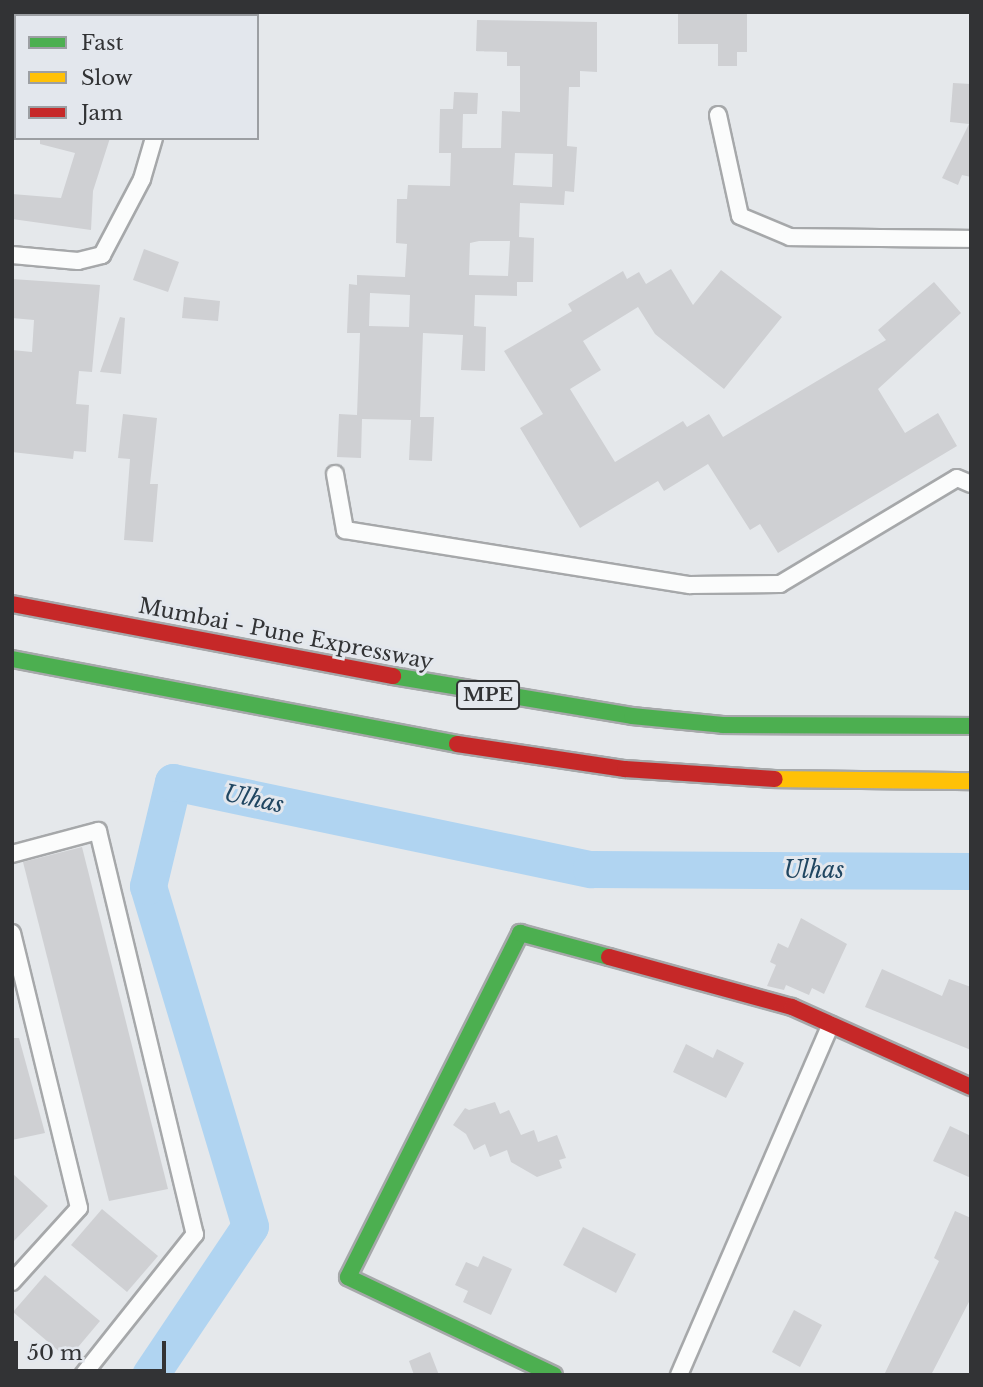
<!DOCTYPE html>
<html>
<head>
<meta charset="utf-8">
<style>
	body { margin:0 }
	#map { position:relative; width:983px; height:1387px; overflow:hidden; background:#e5e8eb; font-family:"Libre Baskerville",serif }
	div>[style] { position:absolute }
	.river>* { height:37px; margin:-18.5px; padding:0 18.5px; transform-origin:18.5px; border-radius:18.5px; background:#b0d4f1 }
	.building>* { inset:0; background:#cfd0d3 }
	.roads { filter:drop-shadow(2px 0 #a6a8aa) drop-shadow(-2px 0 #a6a8aa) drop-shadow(0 2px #a6a8aa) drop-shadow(0 -2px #a6a8aa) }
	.street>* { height:16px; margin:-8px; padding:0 8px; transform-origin:8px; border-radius:8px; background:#fbfcfc }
	.fast>* { height:16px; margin:-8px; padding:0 8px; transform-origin:8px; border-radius:8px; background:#4caf50 }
	.slow>* { height:16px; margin:-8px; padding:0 8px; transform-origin:8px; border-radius:8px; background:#ffc107 }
	.jam>* { height:16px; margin:-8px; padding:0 8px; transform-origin:8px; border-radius:8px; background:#c62828 }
	span { translate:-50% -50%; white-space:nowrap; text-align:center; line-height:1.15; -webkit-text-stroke:6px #e3e7ed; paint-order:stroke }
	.shield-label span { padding:2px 5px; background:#e3e7ed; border:2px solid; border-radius:5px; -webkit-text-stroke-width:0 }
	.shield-label { font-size:19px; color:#323335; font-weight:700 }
	.street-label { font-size:21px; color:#323335 }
	.water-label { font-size:23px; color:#204661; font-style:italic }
	.frame { position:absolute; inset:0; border:14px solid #323335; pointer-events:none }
	.legend { position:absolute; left:14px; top:14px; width:245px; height:126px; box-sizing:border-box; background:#e3e7ed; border:2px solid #9c9fa3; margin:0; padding:9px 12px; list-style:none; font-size:21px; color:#323335 }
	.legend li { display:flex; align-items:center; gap:14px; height:35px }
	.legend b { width:35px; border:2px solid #9c9fa3 }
	.scale { position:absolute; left:14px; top:1341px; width:152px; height:32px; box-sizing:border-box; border:4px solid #323335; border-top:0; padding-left:9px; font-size:21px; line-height:24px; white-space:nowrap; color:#323335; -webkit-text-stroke:5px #e3e7ed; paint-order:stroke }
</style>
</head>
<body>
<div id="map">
	<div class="river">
		<i style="left:150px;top:1375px;width:179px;rotate:-56.1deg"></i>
		<i style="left:250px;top:1226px;width:355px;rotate:-106.7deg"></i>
		<i style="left:148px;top:886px;width:107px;rotate:-76.5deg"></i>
		<i style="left:173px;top:782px;width:427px;rotate:11.8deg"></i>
		<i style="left:591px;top:869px;width:380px;rotate:0.3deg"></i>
	</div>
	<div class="building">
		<i style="clip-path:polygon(678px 12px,747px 12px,747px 52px,737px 52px,737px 66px,718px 66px,718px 44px,678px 44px)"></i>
		<i style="clip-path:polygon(evenodd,477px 20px,597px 22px,597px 72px,580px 71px,580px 87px,569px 87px,567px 146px,577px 147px,574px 192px,565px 191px,564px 205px,520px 203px,519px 237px,534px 238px,533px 282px,517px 282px,517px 296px,475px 295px,474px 326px,486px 327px,485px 371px,461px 370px,463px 335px,423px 333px,420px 417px,434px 417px,432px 461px,409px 460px,411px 420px,362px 419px,361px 458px,337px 457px,339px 414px,357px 415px,360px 333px,347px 333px,349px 284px,357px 285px,357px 275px,405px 277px,407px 244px,396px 243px,397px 199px,407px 199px,408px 185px,450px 186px,451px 153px,439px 153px,440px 109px,453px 109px,454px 92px,478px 93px,477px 114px,463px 114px,462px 148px,501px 148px,502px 111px,520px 112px,520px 66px,507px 66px,507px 52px,476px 51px,477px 20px,515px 153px,553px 154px,552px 187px,513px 185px,515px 153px,477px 20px,479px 241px,510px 241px,508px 276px,469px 275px,470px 243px,479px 241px,477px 20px,370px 293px,410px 295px,409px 327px,369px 326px,370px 293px)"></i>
		<i style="clip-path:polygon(953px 83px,971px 84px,971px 177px,962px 175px,958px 185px,942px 178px,969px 124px,950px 122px)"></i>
		<i style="clip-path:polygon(40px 138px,110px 138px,93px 191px,91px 230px,12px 219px,12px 194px,61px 198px,75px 153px,40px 144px)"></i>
		<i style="clip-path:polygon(144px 249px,179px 262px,168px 292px,133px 280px)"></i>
		<i style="clip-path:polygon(671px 269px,693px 305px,721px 270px,782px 317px,724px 389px,655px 334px,638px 307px,583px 341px,601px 370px,570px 389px,615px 462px,683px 421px,687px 427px,709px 414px,723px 437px,886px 340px,878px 330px,934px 282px,961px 313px,878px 389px,905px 433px,938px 413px,957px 446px,778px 553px,760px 524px,750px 530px,708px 464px,664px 491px,658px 481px,580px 528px,520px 428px,543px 414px,504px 351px,572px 311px,568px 304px,623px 271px,627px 279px,639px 272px,646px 284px)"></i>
		<i style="clip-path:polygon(12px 279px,100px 285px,92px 372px,79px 371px,76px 404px,89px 405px,86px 452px,74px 451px,73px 459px,12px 452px,12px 350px,32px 352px,34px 320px,12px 318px)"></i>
		<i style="clip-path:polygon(184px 297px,220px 301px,218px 321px,182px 318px)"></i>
		<i style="clip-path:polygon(120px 317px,125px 318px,121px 374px,100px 372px)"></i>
		<i style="clip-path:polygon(123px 414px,157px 418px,150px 484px,158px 484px,153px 542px,124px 540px,130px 459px,118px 458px)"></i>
		<i style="clip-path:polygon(82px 847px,168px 1189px,109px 1201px,23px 862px)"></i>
		<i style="clip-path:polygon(801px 918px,847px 944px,824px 994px,812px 988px,809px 995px,786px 985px,784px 990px,767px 986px,776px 965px,770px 962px,778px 943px,788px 948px)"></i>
		<i style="clip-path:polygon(882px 969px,942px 996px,949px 979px,971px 987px,971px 1050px,865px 1007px)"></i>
		<i style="clip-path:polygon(12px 1038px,19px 1038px,45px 1133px,12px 1140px)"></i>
		<i style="clip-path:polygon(686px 1044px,713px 1058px,717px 1049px,744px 1063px,726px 1098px,673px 1072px)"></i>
		<i style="clip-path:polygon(495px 1102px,500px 1114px,509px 1110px,521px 1135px,534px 1130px,538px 1142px,557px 1135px,566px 1158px,559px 1160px,562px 1168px,537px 1177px,511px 1162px,507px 1150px,490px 1157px,485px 1144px,474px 1150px,466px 1134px,453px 1125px,465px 1108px,469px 1110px)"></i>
		<i style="clip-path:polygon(950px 1126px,971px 1136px,971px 1178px,933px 1161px)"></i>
		<i style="clip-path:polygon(12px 1173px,48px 1206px,12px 1243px)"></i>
		<i style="clip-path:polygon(102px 1209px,158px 1256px,127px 1292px,71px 1245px)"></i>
		<i style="clip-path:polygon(955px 1211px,971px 1218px,971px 1298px,931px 1375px,884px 1375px,939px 1261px,934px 1258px)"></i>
		<i style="clip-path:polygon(583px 1227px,636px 1254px,616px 1293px,563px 1265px)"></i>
		<i style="clip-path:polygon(483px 1256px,512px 1269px,491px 1315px,463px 1302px,468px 1291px,455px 1285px,466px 1262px,478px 1267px)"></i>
		<i style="clip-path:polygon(45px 1275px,100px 1321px,68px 1359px,13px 1312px)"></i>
		<i style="clip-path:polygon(794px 1310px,822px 1325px,800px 1367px,772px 1352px)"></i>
		<i style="clip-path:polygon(430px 1352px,439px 1375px,414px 1375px,409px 1361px)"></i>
	</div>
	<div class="roads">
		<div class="street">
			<i style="left:64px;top:12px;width:13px;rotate:18deg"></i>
			<i style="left:718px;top:115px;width:103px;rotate:77.7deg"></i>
			<i style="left:740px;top:216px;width:54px;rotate:22.8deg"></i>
			<i style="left:790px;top:237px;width:181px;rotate:0.6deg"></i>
			<i style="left:12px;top:255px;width:66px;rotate:5.2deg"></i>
			<i style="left:78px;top:261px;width:25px;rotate:-14deg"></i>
			<i style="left:102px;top:255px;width:86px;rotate:-62.2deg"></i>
			<i style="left:142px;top:179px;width:43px;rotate:-73.7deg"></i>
			<i style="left:335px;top:474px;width:57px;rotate:79.9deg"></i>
			<i style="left:345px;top:530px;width:349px;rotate:9.1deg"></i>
			<i style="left:690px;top:585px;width:90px;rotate:-0.6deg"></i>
			<i style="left:780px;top:584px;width:206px;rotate:-30.9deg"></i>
			<i style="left:957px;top:478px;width:15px;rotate:23deg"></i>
			<i style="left:12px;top:854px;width:89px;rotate:-15deg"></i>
			<i style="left:98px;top:831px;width:415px;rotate:76.5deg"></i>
			<i style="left:195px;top:1234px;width:180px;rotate:128.5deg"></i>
			<i style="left:12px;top:933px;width:283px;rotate:76.3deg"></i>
			<i style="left:79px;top:1208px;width:100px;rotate:132.2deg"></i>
			<i style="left:679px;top:1375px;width:382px;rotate:-66.6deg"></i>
		</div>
		<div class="fast">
			<i style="left:12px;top:659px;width:453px;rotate:10.8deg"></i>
			<i style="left:393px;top:676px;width:242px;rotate:9.5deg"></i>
			<i style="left:632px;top:716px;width:91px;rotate:5.6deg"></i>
			<i style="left:723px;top:725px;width:248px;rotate:0.2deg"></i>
			<i style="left:554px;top:1375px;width:228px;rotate:-154.6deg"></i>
			<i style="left:348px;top:1277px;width:385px;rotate:-63.4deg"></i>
			<i style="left:520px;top:933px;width:92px;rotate:15.1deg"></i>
		</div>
		<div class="slow">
			<i style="left:775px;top:779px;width:196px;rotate:0.6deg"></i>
		</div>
		<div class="jam">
			<i style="left:12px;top:604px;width:388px;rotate:10.7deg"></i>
			<i style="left:457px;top:744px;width:170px;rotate:8.5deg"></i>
			<i style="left:625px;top:769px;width:150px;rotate:3.8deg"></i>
			<i style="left:609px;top:957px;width:190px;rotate:15.3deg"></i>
			<i style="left:792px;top:1007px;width:196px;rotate:24.1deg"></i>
		</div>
	</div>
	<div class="shield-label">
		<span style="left:488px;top:695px">MPE</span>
	</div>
	<div class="street-label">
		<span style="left:286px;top:634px;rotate:11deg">Mumbai - Pune Expressway</span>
	</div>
	<div class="water-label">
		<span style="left:254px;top:799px;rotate:12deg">Ulhas</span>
		<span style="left:814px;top:870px">Ulhas</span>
	</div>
	<div class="frame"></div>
	<ul class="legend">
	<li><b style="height:9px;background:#4caf50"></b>Fast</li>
	<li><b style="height:9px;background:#ffc107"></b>Slow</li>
	<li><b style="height:9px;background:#c62828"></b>Jam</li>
	</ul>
	<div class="scale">50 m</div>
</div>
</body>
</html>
